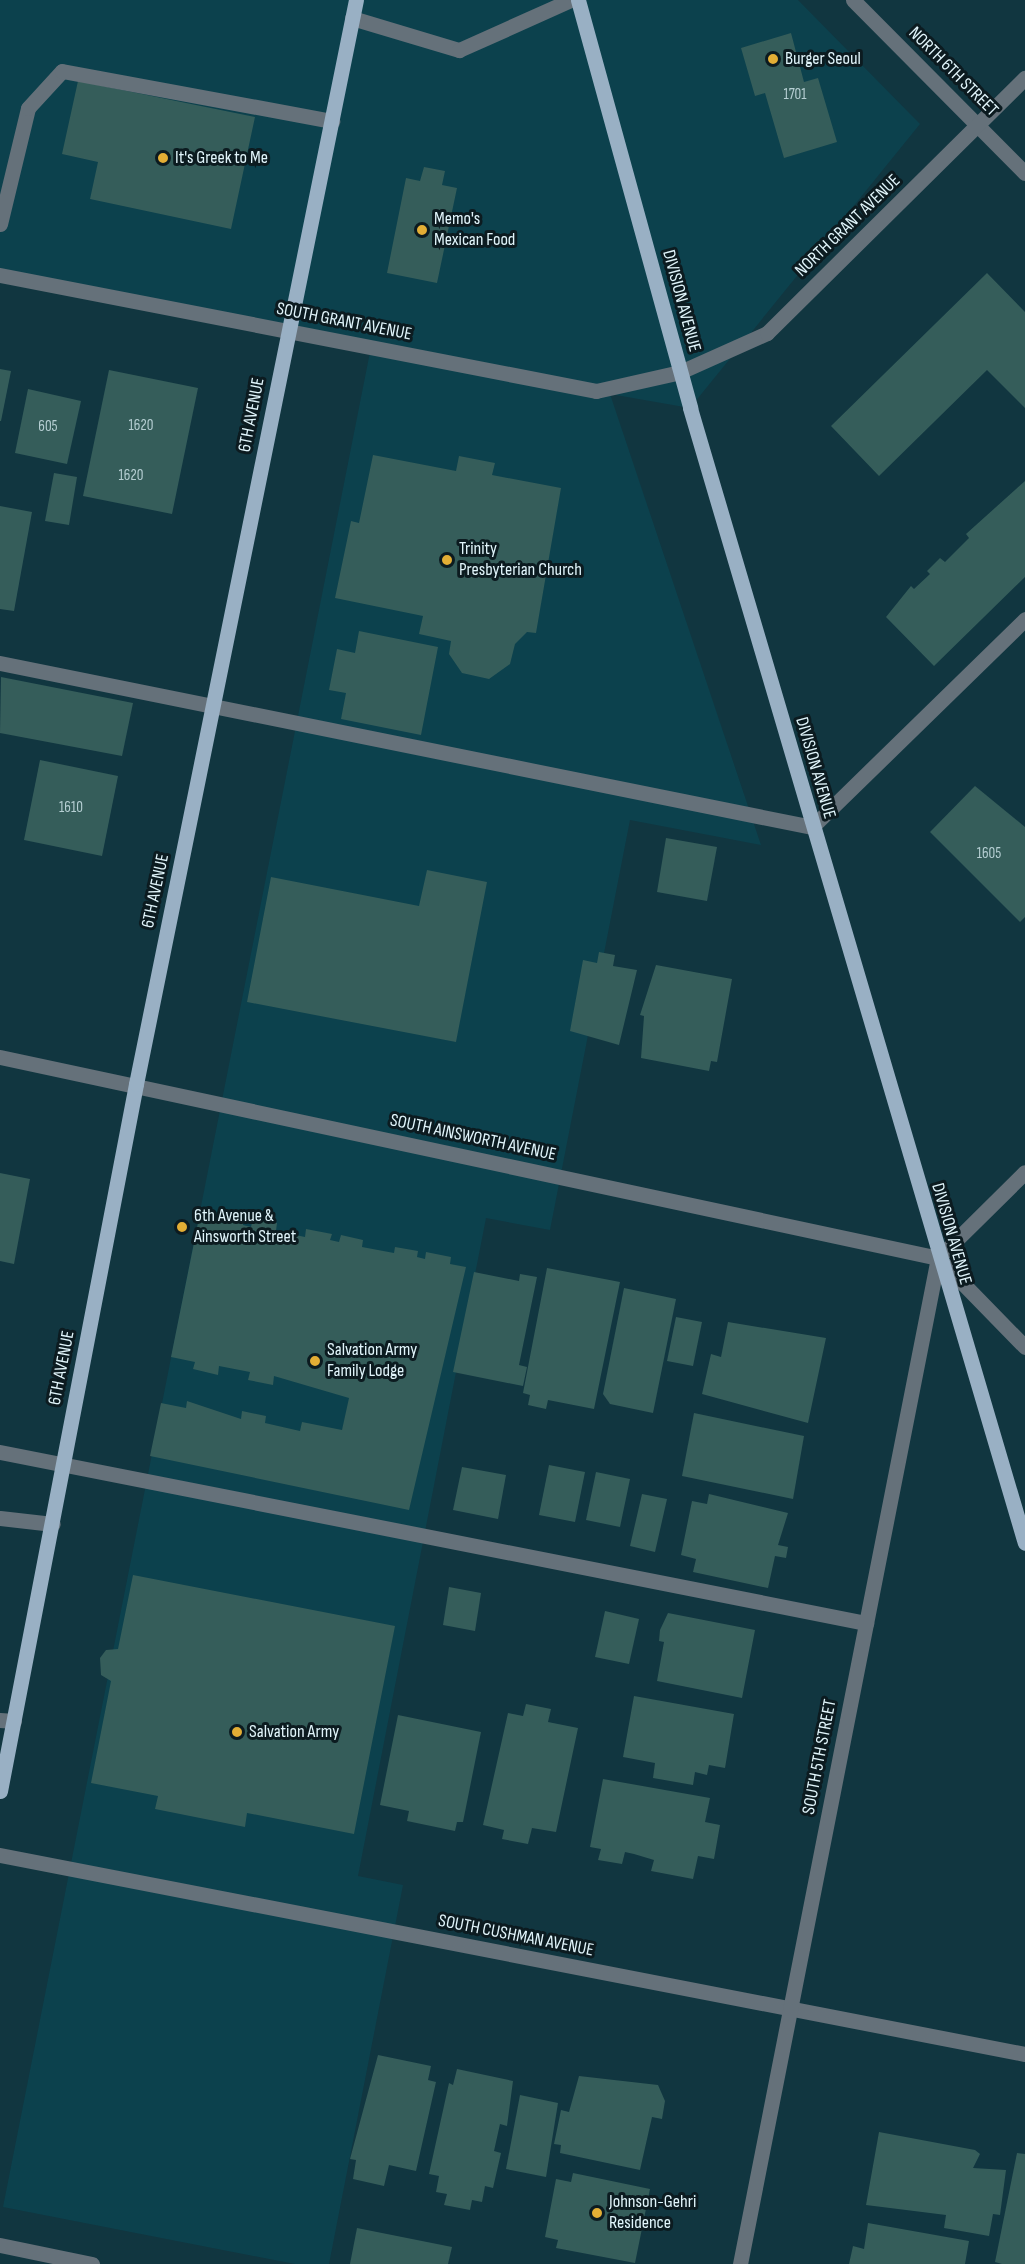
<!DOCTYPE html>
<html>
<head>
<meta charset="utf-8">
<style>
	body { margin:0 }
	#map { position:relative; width:1025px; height:2264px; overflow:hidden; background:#113640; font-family:"Sofia Sans Condensed",sans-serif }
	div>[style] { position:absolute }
	.built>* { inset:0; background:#0c414d }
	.building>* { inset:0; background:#355d5a }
	.minor>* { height:15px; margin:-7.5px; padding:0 7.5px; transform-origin:7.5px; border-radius:7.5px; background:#65717a }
	.major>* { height:15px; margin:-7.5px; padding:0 7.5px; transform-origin:7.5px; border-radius:7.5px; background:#99b0c4 }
	.dots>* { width:16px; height:16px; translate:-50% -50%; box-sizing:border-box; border:3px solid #0c1b20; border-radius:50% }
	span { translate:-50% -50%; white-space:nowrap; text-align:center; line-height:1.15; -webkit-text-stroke:6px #0c1b20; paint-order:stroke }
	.number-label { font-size:15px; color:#b6cfd3 }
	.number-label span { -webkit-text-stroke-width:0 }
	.poi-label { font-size:18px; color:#e1f5fb }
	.left { translate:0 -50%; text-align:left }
	.street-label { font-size:18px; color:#e1f5fb }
</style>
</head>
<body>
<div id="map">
	<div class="built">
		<i style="clip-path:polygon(0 0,798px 0,920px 124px,690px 408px,610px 394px,761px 845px,630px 820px,550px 1230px,486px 1218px,358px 1876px,403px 1885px,329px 2264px,295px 2264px,3px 2207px,371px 347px,0 275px)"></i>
	</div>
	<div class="building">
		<i style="clip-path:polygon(791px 33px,804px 82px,818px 78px,837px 142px,784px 158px,765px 93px,755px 96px,741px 48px)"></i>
		<i style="clip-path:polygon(78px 81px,255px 117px,231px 229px,90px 199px,98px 162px,62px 154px)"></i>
		<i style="clip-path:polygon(424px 167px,445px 171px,442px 185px,457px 188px,437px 283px,387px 273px,406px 178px,420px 181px)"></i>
		<i style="clip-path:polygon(987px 273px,1025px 312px,1025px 408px,987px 370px,879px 476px,831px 426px)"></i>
		<i style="clip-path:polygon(0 369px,11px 371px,1px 421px,0 421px)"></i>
		<i style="clip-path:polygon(109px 370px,198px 388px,172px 514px,83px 496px)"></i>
		<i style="clip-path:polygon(28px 389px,81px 401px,67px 464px,15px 453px)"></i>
		<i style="clip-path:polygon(373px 455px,456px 471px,459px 456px,495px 463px,492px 475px,561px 488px,536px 633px,527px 632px,515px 644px,510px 664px,489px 679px,462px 673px,449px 654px,451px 641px,419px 634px,423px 616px,335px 598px,351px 521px,359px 523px)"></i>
		<i style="clip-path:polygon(54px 473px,77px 477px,69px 525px,45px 521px)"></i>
		<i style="clip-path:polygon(1025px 481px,1025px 577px,934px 666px,886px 617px,911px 586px,914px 589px,930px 574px,927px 571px,940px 558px,945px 562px,969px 538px,966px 534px)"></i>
		<i style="clip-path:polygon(0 506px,32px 512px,14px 611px,0 609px)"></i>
		<i style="clip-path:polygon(359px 631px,438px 647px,421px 735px,341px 719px,346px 693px,329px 690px,337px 649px,355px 653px)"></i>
		<i style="clip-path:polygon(1px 677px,133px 703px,122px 756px,0 733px)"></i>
		<i style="clip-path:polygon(40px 760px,118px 776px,102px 856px,24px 840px)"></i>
		<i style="clip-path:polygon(975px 786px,1025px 827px,1025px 917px,1020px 922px,930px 832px)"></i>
		<i style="clip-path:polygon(666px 838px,717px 847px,707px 901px,657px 892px)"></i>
		<i style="clip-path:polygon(427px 870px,487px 882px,456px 1042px,247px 1002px,271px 877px,419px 906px)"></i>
		<i style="clip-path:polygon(599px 952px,615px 955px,613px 966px,637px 970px,619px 1045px,570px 1031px,583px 960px,597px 963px)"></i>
		<i style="clip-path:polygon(656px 965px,732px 979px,717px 1062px,711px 1061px,709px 1071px,641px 1058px,644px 1016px,640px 1015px)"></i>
		<i style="clip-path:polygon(0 1173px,30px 1179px,14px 1264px,0 1261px)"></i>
		<i style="clip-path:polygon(225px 1213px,244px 1217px,243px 1225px,251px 1227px,253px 1218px,277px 1223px,276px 1231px,305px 1237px,306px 1229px,332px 1234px,330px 1240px,339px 1242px,341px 1235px,363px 1240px,362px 1247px,394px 1253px,395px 1247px,418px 1251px,417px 1257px,425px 1259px,426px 1252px,451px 1257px,450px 1264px,466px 1267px,409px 1510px,150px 1456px,161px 1403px,186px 1408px,187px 1401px,241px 1419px,242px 1411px,266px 1416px,265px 1423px,300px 1431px,302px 1422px,342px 1430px,349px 1398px,274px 1376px,273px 1385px,248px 1380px,250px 1372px,219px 1366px,218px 1375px,193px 1369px,195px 1362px,171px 1357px,199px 1218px,223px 1223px)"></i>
		<i style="clip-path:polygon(547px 1268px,620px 1282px,594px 1409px,548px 1400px,546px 1409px,528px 1405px,530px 1395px,523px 1393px)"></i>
		<i style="clip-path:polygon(474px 1272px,519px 1281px,520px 1274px,537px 1277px,519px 1365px,527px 1367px,523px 1386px,453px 1372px)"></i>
		<i style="clip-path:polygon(624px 1288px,676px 1299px,653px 1413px,610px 1404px,603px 1394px)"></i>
		<i style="clip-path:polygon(676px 1317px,702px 1322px,693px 1366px,667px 1361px)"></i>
		<i style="clip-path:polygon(728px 1322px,826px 1338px,808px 1423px,702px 1394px,711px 1354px,721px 1357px)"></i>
		<i style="clip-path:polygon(694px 1413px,804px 1436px,793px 1499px,682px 1476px)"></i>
		<i style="clip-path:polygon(549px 1465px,585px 1472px,575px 1522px,539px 1515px)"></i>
		<i style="clip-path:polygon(462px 1467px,506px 1475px,498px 1519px,453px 1510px)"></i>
		<i style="clip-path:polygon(596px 1472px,630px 1479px,620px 1527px,586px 1520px)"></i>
		<i style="clip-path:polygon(642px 1494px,667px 1499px,655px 1552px,630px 1546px)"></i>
		<i style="clip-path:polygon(709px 1494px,788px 1513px,778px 1545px,788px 1547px,786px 1558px,775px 1556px,768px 1588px,693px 1572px,696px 1559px,681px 1555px,692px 1501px,707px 1504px)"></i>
		<i style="clip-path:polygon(133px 1575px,395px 1626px,354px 1834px,247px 1813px,245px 1827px,155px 1809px,158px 1796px,91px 1783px,111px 1681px,101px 1675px,100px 1658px,106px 1650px,118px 1649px)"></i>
		<i style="clip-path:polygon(449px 1587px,481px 1593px,475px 1631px,443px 1625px)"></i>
		<i style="clip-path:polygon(605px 1611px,639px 1619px,629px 1664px,595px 1657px)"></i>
		<i style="clip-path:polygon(668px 1613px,755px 1630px,742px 1698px,657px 1681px,664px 1642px,659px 1641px,660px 1630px)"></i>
		<i style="clip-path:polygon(634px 1696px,734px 1714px,725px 1768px,709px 1765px,707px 1775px,695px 1772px,693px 1785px,653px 1778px,655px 1763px,623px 1757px)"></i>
		<i style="clip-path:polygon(526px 1704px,551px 1709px,548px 1722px,578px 1728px,556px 1832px,532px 1828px,528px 1844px,502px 1839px,504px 1830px,483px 1825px,508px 1713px,523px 1716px)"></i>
		<i style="clip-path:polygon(398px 1715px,481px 1732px,463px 1822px,457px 1822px,455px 1831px,407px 1821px,409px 1811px,380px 1805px)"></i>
		<i style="clip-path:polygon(603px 1779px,710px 1798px,705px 1822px,720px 1825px,714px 1859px,698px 1856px,693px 1879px,651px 1871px,654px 1860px,634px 1854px,625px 1852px,622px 1864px,598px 1860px,601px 1849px,590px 1847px)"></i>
		<i style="clip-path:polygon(378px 2055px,431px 2066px,428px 2080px,436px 2082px,416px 2171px,389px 2165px,384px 2186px,353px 2179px,356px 2160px,350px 2159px)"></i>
		<i style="clip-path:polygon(457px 2069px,513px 2081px,507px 2126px,500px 2124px,494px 2151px,501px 2153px,493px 2188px,485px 2186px,482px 2202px,472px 2200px,470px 2210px,444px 2205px,447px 2194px,436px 2192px,439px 2176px,429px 2174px,449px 2083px,453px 2085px)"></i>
		<i style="clip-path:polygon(579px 2076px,658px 2085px,665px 2101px,662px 2119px,652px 2117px,640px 2170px,560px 2153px,561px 2145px,554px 2144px,561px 2110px,569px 2112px)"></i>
		<i style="clip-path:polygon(520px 2095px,558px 2103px,546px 2177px,506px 2169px)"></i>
		<i style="clip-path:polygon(879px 2132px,975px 2150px,980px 2154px,973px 2168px,1006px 2170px,1000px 2215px,993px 2214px,989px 2236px,944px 2228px,946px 2215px,866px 2205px)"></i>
		<i style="clip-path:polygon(1017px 2153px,1025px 2154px,1025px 2264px,1002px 2264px,995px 2262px)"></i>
		<i style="clip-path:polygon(573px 2173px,650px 2189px,635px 2263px,556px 2248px,558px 2240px,545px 2237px,556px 2179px,571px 2182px)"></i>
		<i style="clip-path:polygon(868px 2223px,969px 2241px,965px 2264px,849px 2264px,853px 2246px,864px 2249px)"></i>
		<i style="clip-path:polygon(357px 2228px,452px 2247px,448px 2264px,350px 2264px)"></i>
	</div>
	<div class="minor">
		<i style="left:853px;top:0;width:244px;rotate:45.2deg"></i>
		<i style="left:352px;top:18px;width:112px;rotate:16.7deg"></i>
		<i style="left:459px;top:50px;width:123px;rotate:-24.1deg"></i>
		<i style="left:0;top:224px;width:119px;rotate:-76.4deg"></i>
		<i style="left:28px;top:108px;width:50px;rotate:-47.4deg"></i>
		<i style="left:62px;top:71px;width:275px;rotate:10.5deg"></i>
		<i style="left:0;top:275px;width:607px;rotate:11.01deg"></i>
		<i style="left:596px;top:391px;width:86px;rotate:-12.7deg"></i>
		<i style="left:680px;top:372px;width:95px;rotate:-24.1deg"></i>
		<i style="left:767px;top:333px;width:363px;rotate:-44.7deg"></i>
		<i style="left:0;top:663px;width:828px;rotate:11.42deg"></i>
		<i style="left:812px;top:827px;width:298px;rotate:-44.3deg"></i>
		<i style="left:0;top:1057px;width:959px;rotate:12.09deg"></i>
		<i style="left:938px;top:1258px;width:122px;rotate:-44.7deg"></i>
		<i style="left:941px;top:1261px;width:120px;rotate:45.7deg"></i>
		<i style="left:0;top:1452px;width:883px;rotate:11.17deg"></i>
		<i style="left:0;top:1518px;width:53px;rotate:6.5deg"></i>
		<i style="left:0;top:1720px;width:14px;rotate:4deg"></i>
		<i style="left:0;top:1855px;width:1044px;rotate:10.99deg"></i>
		<i style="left:0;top:2245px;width:94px;rotate:11.7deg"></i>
		<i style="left:740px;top:2264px;width:1025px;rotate:-78.87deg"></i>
	</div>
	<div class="major">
		<i style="left:578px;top:0;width:423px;rotate:74.6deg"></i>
		<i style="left:690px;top:408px;width:1183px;rotate:73.56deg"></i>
		<i style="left:0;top:1791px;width:720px;rotate:-79.11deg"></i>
		<i style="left:136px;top:1084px;width:1106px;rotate:-78.53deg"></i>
	</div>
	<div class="dots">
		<i style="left:773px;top:59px;background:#e3ae35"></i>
		<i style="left:163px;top:158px;background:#e3ae35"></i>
		<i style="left:422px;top:230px;background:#e3ae35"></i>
		<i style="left:447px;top:560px;background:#e3ae35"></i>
		<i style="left:182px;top:1227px;background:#e3ae35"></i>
		<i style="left:315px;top:1361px;background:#e3ae35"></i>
		<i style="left:237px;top:1732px;background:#e3ae35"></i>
		<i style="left:597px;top:2213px;background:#e3ae35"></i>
	</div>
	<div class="number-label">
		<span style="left:795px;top:95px">1701</span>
		<span style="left:141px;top:426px">1620</span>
		<span style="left:48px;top:427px">605</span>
		<span style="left:131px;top:476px">1620</span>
		<span style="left:71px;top:808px">1610</span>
		<span style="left:989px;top:854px">1605</span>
	</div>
	<div class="poi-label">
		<span class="left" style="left:785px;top:59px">Burger Seoul</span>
		<span class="left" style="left:175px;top:158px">It's Greek to Me</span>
		<span class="left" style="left:434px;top:230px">Memo's<br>Mexican Food</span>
		<span class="left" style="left:459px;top:560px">Trinity<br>Presbyterian Church</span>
		<span class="left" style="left:194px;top:1227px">6th Avenue &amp;<br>Ainsworth Street</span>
		<span class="left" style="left:327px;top:1361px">Salvation Army<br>Family Lodge</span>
		<span class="left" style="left:249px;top:1732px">Salvation Army</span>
		<span class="left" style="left:609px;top:2213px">Johnson-Gehri<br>Residence</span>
	</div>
	<div class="street-label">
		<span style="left:953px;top:72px;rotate:45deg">NORTH 6TH STREET</span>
		<span style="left:848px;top:226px;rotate:-44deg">NORTH GRANT AVENUE</span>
		<span style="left:681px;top:301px;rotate:75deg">DIVISION AVENUE</span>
		<span style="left:344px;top:322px;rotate:11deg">SOUTH GRANT AVENUE</span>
		<span style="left:252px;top:415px;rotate:-79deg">6TH AVENUE</span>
		<span style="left:815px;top:768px;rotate:74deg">DIVISION AVENUE</span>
		<span style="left:156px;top:891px;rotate:-78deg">6TH AVENUE</span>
		<span style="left:473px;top:1138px;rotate:12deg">SOUTH AINSWORTH AVENUE</span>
		<span style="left:951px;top:1234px;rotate:74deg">DIVISION AVENUE</span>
		<span style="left:62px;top:1368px;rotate:-79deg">6TH AVENUE</span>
		<span style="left:820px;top:1757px;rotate:-79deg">SOUTH 5TH STREET</span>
		<span style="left:516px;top:1936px;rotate:11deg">SOUTH CUSHMAN AVENUE</span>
	</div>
</div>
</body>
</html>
